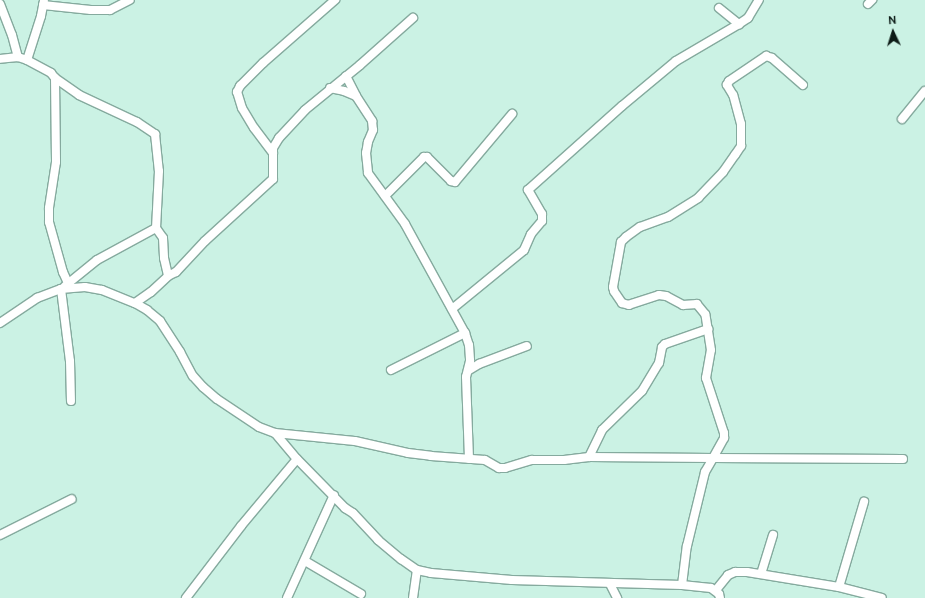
<!DOCTYPE html>
<html>
<head>
<meta charset="utf-8">
<style>
	body { margin:0 }
	#map { position:relative; width:925px; height:598px; overflow:hidden; background:#cbf2e4; font-family:Ubuntu,sans-serif }
	div>[style] { position:absolute }
	.roads { filter:drop-shadow(1px 0 #85aa9e) drop-shadow(-1px 0 #85aa9e) drop-shadow(0 1px #85aa9e) drop-shadow(0 -1px #85aa9e) }
	.minor>* { height:8px; margin:-4px; padding:0 4px; transform-origin:4px; border-radius:4px; background:#fff }
	span { translate:-50% -50%; white-space:nowrap; text-align:center; line-height:1.15; -webkit-text-stroke:4px #cbf2e4; paint-order:stroke }
	.north { position:absolute; left:873px; top:12px; width:40px; height:40px; -webkit-text-stroke:3px #cbf2e4; paint-order:stroke; rotate:356deg; font-size:11px; font-weight:700; line-height:16px; text-align:center; color:#0d1c17 }
	.north::after { content:''; display:block; margin:auto; width:14px; height:18px; background:#0d1c17; clip-path:polygon(50% 0,100% 100%,50% 72%,0 100%) }
</style>
</head>
<body>
<div id="map">
	<div class="roads">
		<div class="minor">
			<i style="left:0;top:4px;width:33px;rotate:69deg"></i>
			<i style="left:12px;top:35px;width:23px;rotate:75deg"></i>
			<i style="left:18px;top:57px;width:18px;rotate:174deg"></i>
			<i style="left:868px;top:4px;width:6px;rotate:-45deg"></i>
			<i style="left:43px;top:5px;width:48px;rotate:5.9deg"></i>
			<i style="left:91px;top:10px;width:19px"></i>
			<i style="left:110px;top:10px;width:22px;rotate:-27deg"></i>
			<i style="left:719px;top:8px;width:26px;rotate:39deg"></i>
			<i style="left:739px;top:24px;width:11px;rotate:-34deg"></i>
			<i style="left:748px;top:18px;width:21px;rotate:-59deg"></i>
			<i style="left:18px;top:57px;width:9px;rotate:18deg"></i>
			<i style="left:27px;top:60px;width:27px;rotate:28deg"></i>
			<i style="left:51px;top:73px;width:6px;rotate:51deg"></i>
			<i style="left:55px;top:78px;width:29px;rotate:35deg"></i>
			<i style="left:79px;top:95px;width:64px;rotate:25deg"></i>
			<i style="left:137px;top:122px;width:22px;rotate:34deg"></i>
			<i style="left:155px;top:134px;width:37px;rotate:84deg"></i>
			<i style="left:159px;top:171px;width:57px;rotate:93deg"></i>
			<i style="left:156px;top:228px;width:12px;rotate:55deg"></i>
			<i style="left:163px;top:238px;width:20px;rotate:87deg"></i>
			<i style="left:164px;top:258px;width:18px;rotate:77deg"></i>
			<i style="left:27px;top:60px;width:46px;rotate:-72.3deg"></i>
			<i style="left:41px;top:16px;width:15px;rotate:-79deg"></i>
			<i style="left:346px;top:76px;width:22px;rotate:63deg"></i>
			<i style="left:55px;top:78px;width:84px;rotate:89.3deg"></i>
			<i style="left:56px;top:162px;width:47px;rotate:98.7deg"></i>
			<i style="left:49px;top:208px;width:14px;rotate:90deg"></i>
			<i style="left:49px;top:222px;width:52px;rotate:74.4deg"></i>
			<i style="left:63px;top:272px;width:12px;rotate:66deg"></i>
			<i style="left:330px;top:88px;width:14px;rotate:12deg"></i>
			<i style="left:344px;top:91px;width:13px;rotate:23deg"></i>
			<i style="left:356px;top:96px;width:30px;rotate:57deg"></i>
			<i style="left:372px;top:121px;width:9px;rotate:84deg"></i>
			<i style="left:373px;top:130px;width:13px;rotate:113deg"></i>
			<i style="left:368px;top:142px;width:11px;rotate:100deg"></i>
			<i style="left:366px;top:153px;width:20px;rotate:84deg"></i>
			<i style="left:368px;top:173px;width:63px;rotate:54deg"></i>
			<i style="left:405px;top:224px;width:124px;rotate:61.2deg"></i>
			<i style="left:465px;top:333px;width:13px;rotate:72deg"></i>
			<i style="left:469px;top:345px;width:16px;rotate:86deg"></i>
			<i style="left:470px;top:361px;width:16px;rotate:104deg"></i>
			<i style="left:466px;top:377px;width:82px;rotate:87.9deg"></i>
			<i style="left:902px;top:119px;width:36px;rotate:-51deg"></i>
			<i style="left:273px;top:153px;width:31px;rotate:-127deg"></i>
			<i style="left:254px;top:128px;width:23px;rotate:-121deg"></i>
			<i style="left:242px;top:108px;width:17px;rotate:-107deg"></i>
			<i style="left:237px;top:92px;width:7px;rotate:-63deg"></i>
			<i style="left:240px;top:86px;width:33px;rotate:-45deg"></i>
			<i style="left:263px;top:63px;width:96px;rotate:-41.2deg"></i>
			<i style="left:385px;top:196px;width:55px;rotate:-45deg"></i>
			<i style="left:424px;top:157px;width:3px"></i>
			<i style="left:427px;top:157px;width:34px;rotate:45deg"></i>
			<i style="left:451px;top:181px;width:4px;rotate:14deg"></i>
			<i style="left:455px;top:182px;width:89px;rotate:-50deg"></i>
			<i style="left:65px;top:286px;width:41px;rotate:-39.1deg"></i>
			<i style="left:97px;top:260px;width:67px;rotate:-28.5deg"></i>
			<i style="left:61px;top:289px;width:73px;rotate:82.9deg"></i>
			<i style="left:70px;top:361px;width:40px;rotate:88.6deg"></i>
			<i style="left:135px;top:303px;width:19px;rotate:-35deg"></i>
			<i style="left:151px;top:292px;width:23px;rotate:-43deg"></i>
			<i style="left:168px;top:276px;width:9px;rotate:-27deg"></i>
			<i style="left:176px;top:272px;width:42px;rotate:-46.9deg"></i>
			<i style="left:205px;top:241px;width:92px;rotate:-42.4deg"></i>
			<i style="left:273px;top:179px;width:31px;rotate:-90deg"></i>
			<i style="left:273px;top:148px;width:12px;rotate:-59deg"></i>
			<i style="left:279px;top:138px;width:38px;rotate:-47deg"></i>
			<i style="left:305px;top:110px;width:71px;rotate:-39.3deg"></i>
			<i style="left:360px;top:65px;width:71px;rotate:-41.6deg"></i>
			<i style="left:452px;top:309px;width:93px;rotate:-39.3deg"></i>
			<i style="left:524px;top:250px;width:17px;rotate:-66deg"></i>
			<i style="left:531px;top:234px;width:17px;rotate:-50deg"></i>
			<i style="left:542px;top:221px;width:7px;rotate:-90deg"></i>
			<i style="left:542px;top:214px;width:28px;rotate:-120deg"></i>
			<i style="left:528px;top:190px;width:126px;rotate:-41.8deg"></i>
			<i style="left:622px;top:106px;width:70px;rotate:-39.8deg"></i>
			<i style="left:676px;top:61px;width:73px;rotate:-30.4deg"></i>
			<i style="left:0;top:323px;width:45px;rotate:-34deg"></i>
			<i style="left:37px;top:298px;width:26px;rotate:-21deg"></i>
			<i style="left:61px;top:289px;width:24px;rotate:-5deg"></i>
			<i style="left:85px;top:287px;width:17px;rotate:10deg"></i>
			<i style="left:102px;top:290px;width:35px;rotate:22deg"></i>
			<i style="left:135px;top:303px;width:14px;rotate:30deg"></i>
			<i style="left:147px;top:310px;width:17px;rotate:40deg"></i>
			<i style="left:160px;top:321px;width:37px;rotate:57deg"></i>
			<i style="left:180px;top:352px;width:27px;rotate:62deg"></i>
			<i style="left:193px;top:376px;width:15px;rotate:48deg"></i>
			<i style="left:203px;top:387px;width:18px;rotate:41deg"></i>
			<i style="left:217px;top:399px;width:50px;rotate:33.7deg"></i>
			<i style="left:259px;top:427px;width:17px;rotate:21deg"></i>
			<i style="left:275px;top:433px;width:34px;rotate:50deg"></i>
			<i style="left:297px;top:459px;width:69px;rotate:45.6deg"></i>
			<i style="left:345px;top:508px;width:9px;rotate:32deg"></i>
			<i style="left:353px;top:513px;width:37px;rotate:47deg"></i>
			<i style="left:378px;top:540px;width:30px;rotate:40deg"></i>
			<i style="left:401px;top:559px;width:19px;rotate:35deg"></i>
			<i style="left:417px;top:570px;width:14px;rotate:12deg"></i>
			<i style="left:431px;top:573px;width:81px;rotate:4.9deg"></i>
			<i style="left:512px;top:580px;width:170px;rotate:1.7deg"></i>
			<i style="left:682px;top:585px;width:39px;rotate:-83deg"></i>
			<i style="left:687px;top:546px;width:76px;rotate:-76.3deg"></i>
			<i style="left:705px;top:472px;width:16px;rotate:-60deg"></i>
			<i style="left:713px;top:458px;width:190px;rotate:0.3deg"></i>
			<i style="left:391px;top:370px;width:83px;rotate:-26.6deg"></i>
			<i style="left:469px;top:370px;width:12px;rotate:-31deg"></i>
			<i style="left:479px;top:364px;width:51px;rotate:-20.6deg"></i>
			<i style="left:275px;top:433px;width:80px;rotate:5.7deg"></i>
			<i style="left:355px;top:441px;width:54px;rotate:12.8deg"></i>
			<i style="left:408px;top:453px;width:23px;rotate:7deg"></i>
			<i style="left:431px;top:456px;width:54px;rotate:4.2deg"></i>
			<i style="left:485px;top:460px;width:16px;rotate:30deg"></i>
			<i style="left:499px;top:468px;width:6px"></i>
			<i style="left:505px;top:468px;width:28px;rotate:-17deg"></i>
			<i style="left:532px;top:460px;width:32px"></i>
			<i style="left:564px;top:460px;width:25px;rotate:-7deg"></i>
			<i style="left:589px;top:457px;width:30px;rotate:-64deg"></i>
			<i style="left:602px;top:430px;width:56px;rotate:-44.3deg"></i>
			<i style="left:642px;top:391px;width:33px;rotate:-59deg"></i>
			<i style="left:659px;top:363px;width:16px;rotate:-79deg"></i>
			<i style="left:662px;top:347px;width:4px;rotate:-45deg"></i>
			<i style="left:665px;top:344px;width:46px;rotate:-19.2deg"></i>
			<i style="left:589px;top:457px;width:124px;rotate:0.5deg"></i>
			<i style="left:713px;top:458px;width:23px;rotate:-61deg"></i>
			<i style="left:724px;top:438px;width:5px;rotate:-90deg"></i>
			<i style="left:724px;top:433px;width:58px;rotate:-108.1deg"></i>
			<i style="left:706px;top:378px;width:28px;rotate:-80deg"></i>
			<i style="left:711px;top:350px;width:36px;rotate:-99deg"></i>
			<i style="left:705px;top:314px;width:13px;rotate:-129deg"></i>
			<i style="left:697px;top:304px;width:14px;rotate:176deg"></i>
			<i style="left:683px;top:305px;width:19px;rotate:-152deg"></i>
			<i style="left:666px;top:296px;width:7px;rotate:-172deg"></i>
			<i style="left:659px;top:295px;width:32px;rotate:162deg"></i>
			<i style="left:629px;top:305px;width:7px;rotate:-164deg"></i>
			<i style="left:622px;top:303px;width:14px;rotate:-124deg"></i>
			<i style="left:614px;top:291px;width:4px;rotate:-104deg"></i>
			<i style="left:613px;top:287px;width:46px;rotate:-79.9deg"></i>
			<i style="left:621px;top:242px;width:7px;rotate:-45deg"></i>
			<i style="left:626px;top:237px;width:17px;rotate:-36deg"></i>
			<i style="left:640px;top:227px;width:30px;rotate:-20deg"></i>
			<i style="left:668px;top:217px;width:36px;rotate:-32deg"></i>
			<i style="left:698px;top:198px;width:36px;rotate:-46deg"></i>
			<i style="left:723px;top:172px;width:21px;rotate:-55deg"></i>
			<i style="left:735px;top:155px;width:11px;rotate:-56deg"></i>
			<i style="left:741px;top:146px;width:22px;rotate:-90deg"></i>
			<i style="left:741px;top:124px;width:30px;rotate:-105deg"></i>
			<i style="left:733px;top:95px;width:12px;rotate:-121deg"></i>
			<i style="left:727px;top:85px;width:4px;rotate:-63deg"></i>
			<i style="left:729px;top:81px;width:45px;rotate:-34deg"></i>
			<i style="left:766px;top:56px;width:6px;rotate:18deg"></i>
			<i style="left:772px;top:58px;width:41px;rotate:41.1deg"></i>
			<i style="left:0;top:535px;width:80px;rotate:-26.6deg"></i>
			<i style="left:305px;top:561px;width:65px;rotate:30.5deg"></i>
			<i style="left:761px;top:574px;width:41px;rotate:-72.9deg"></i>
			<i style="left:610px;top:584px;width:16px;rotate:63deg"></i>
			<i style="left:682px;top:585px;width:29px;rotate:6deg"></i>
			<i style="left:711px;top:588px;width:10px;rotate:37deg"></i>
			<i style="left:719px;top:594px;width:4px;rotate:76deg"></i>
			<i style="left:839px;top:587px;width:89px;rotate:-73.6deg"></i>
			<i style="left:716px;top:590px;width:19px;rotate:-51deg"></i>
			<i style="left:728px;top:575px;width:8px;rotate:-23deg"></i>
			<i style="left:735px;top:572px;width:12px"></i>
			<i style="left:747px;top:572px;width:93px;rotate:9.3deg"></i>
			<i style="left:839px;top:587px;width:44px;rotate:14.3deg"></i>
			<i style="left:186px;top:598px;width:91px;rotate:-52.6deg"></i>
			<i style="left:241px;top:526px;width:87px;rotate:-50.1deg"></i>
			<i style="left:287px;top:598px;width:113px;rotate:-65.5deg"></i>
			<i style="left:413px;top:598px;width:28px;rotate:-82deg"></i>
		</div>
	</div>
	<div class="north">N</div>
</div>
</body>
</html>
